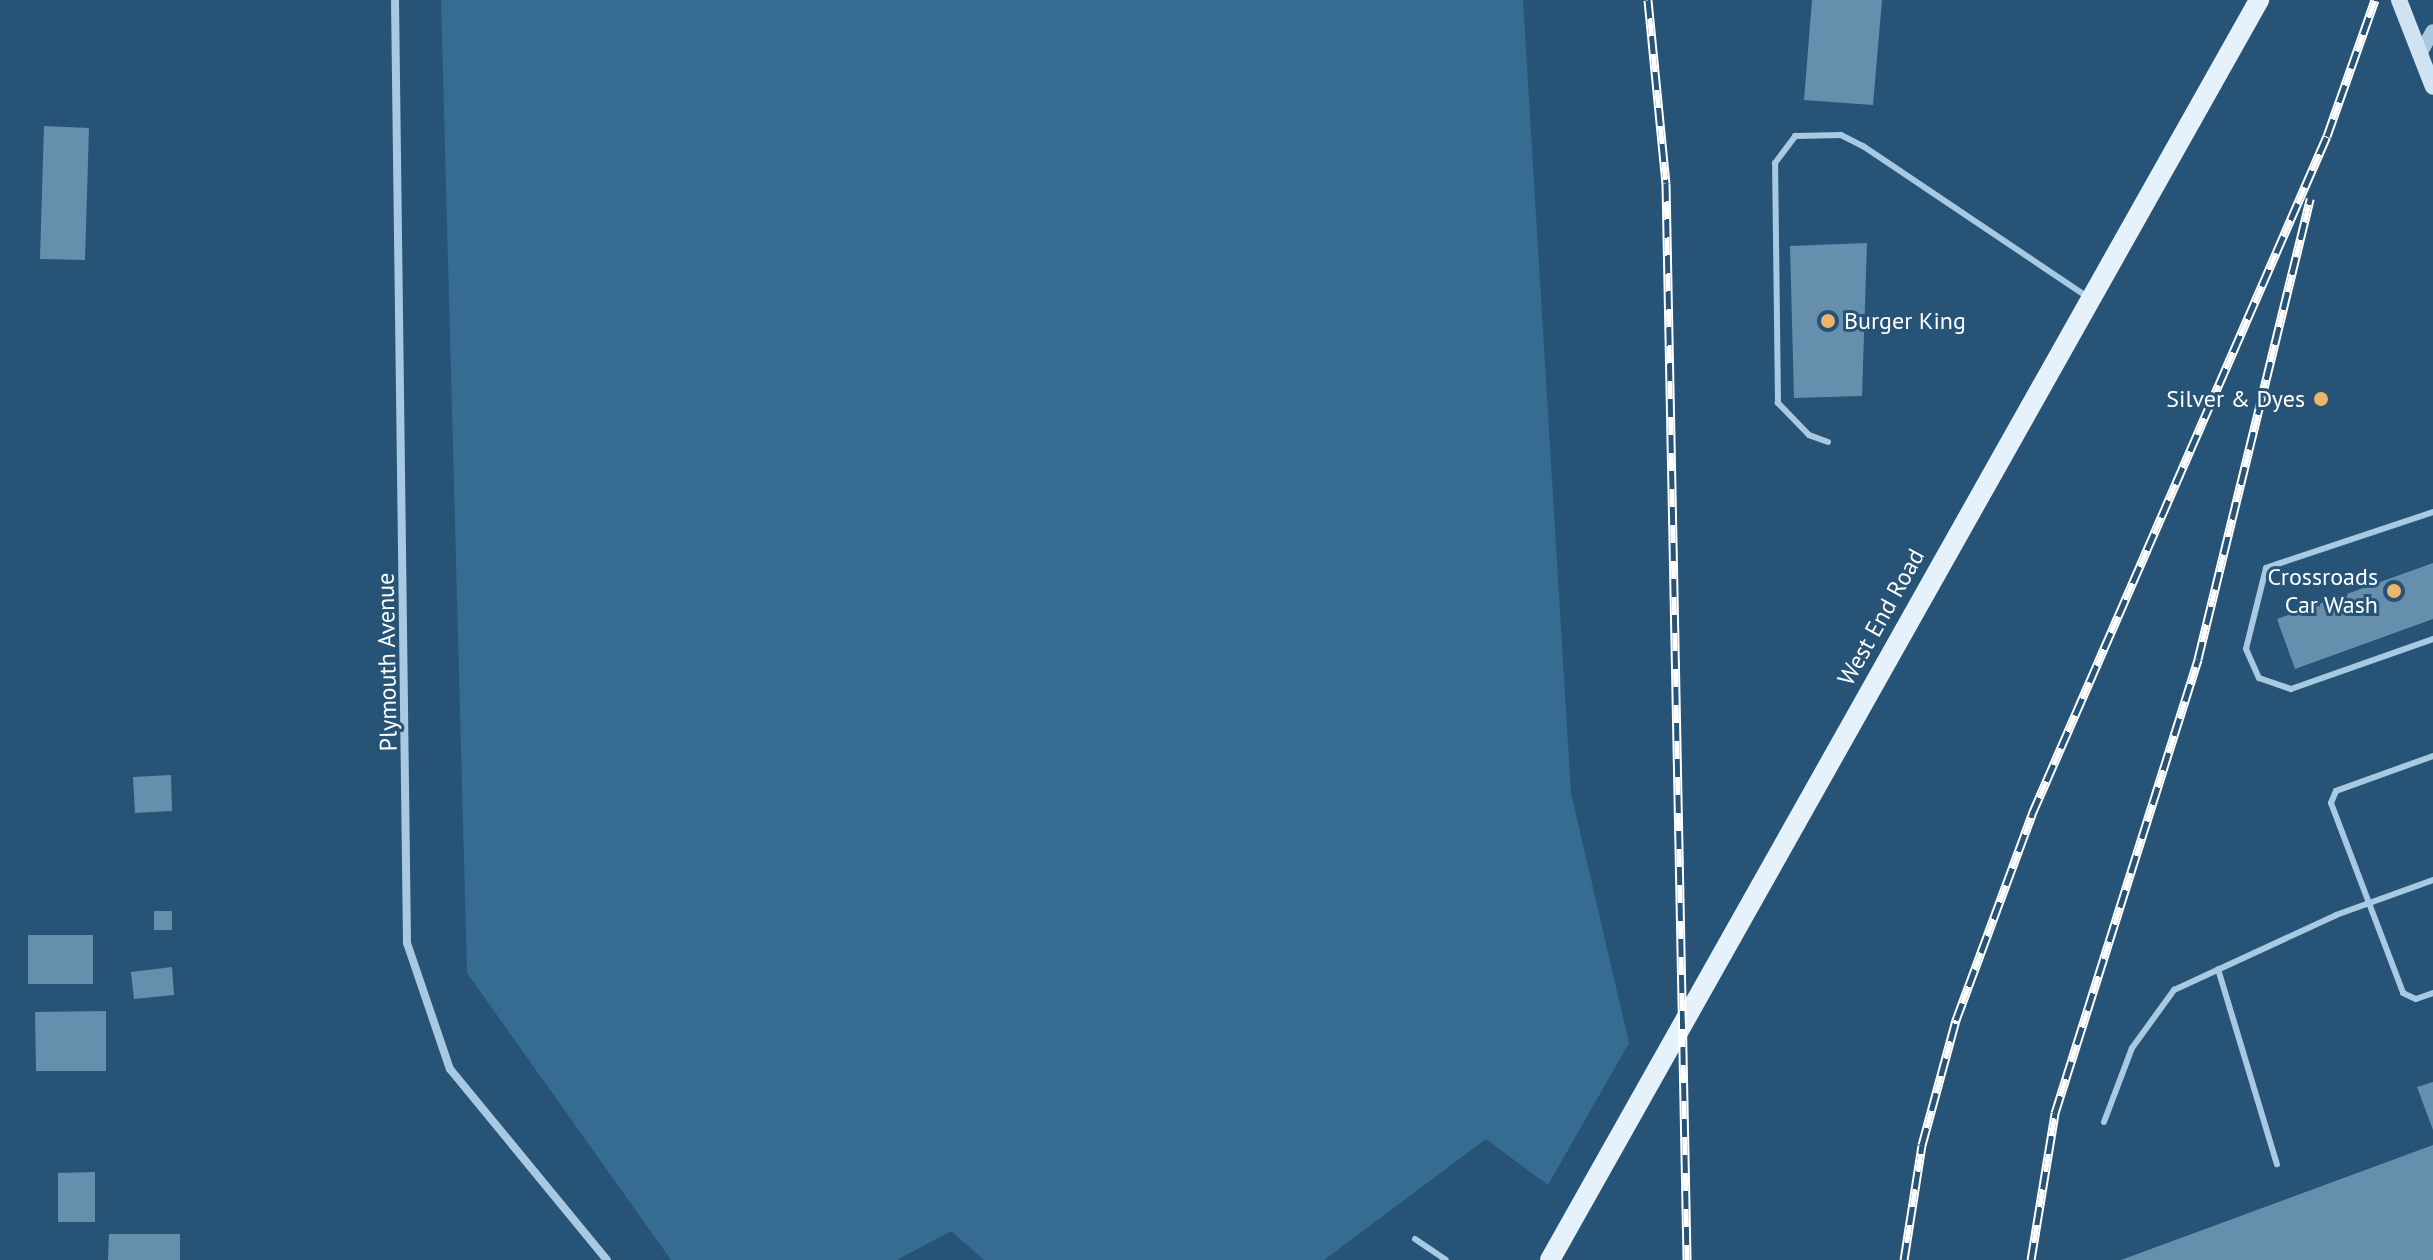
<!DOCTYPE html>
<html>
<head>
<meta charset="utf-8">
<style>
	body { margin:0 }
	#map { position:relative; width:2433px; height:1260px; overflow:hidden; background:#265376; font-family:"PT Sans",sans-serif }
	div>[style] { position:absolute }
	.green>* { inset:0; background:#366c91 }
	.building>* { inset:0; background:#668fad }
	.service>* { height:6px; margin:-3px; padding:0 3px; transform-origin:3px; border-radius:3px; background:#a7c9e2 }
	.minor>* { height:8px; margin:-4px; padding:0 4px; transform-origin:4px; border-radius:4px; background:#a7c9e2 }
	.tertiary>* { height:14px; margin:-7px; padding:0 7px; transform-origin:7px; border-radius:7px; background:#a7c9e2 }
	.secondary>* { height:16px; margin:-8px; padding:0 8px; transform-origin:8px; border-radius:8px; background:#cfe3f3 }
	.primary>* { height:20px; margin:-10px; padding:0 10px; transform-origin:10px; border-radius:10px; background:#e5f1fb }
	.rail>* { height:9px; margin-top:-4.5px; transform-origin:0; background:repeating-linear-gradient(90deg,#265376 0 18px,#fff 0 36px); box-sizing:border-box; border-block:2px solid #fff }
	.dots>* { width:22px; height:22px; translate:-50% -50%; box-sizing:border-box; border:4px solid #265376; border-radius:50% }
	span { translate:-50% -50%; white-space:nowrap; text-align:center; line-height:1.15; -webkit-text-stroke:6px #265376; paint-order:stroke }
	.poi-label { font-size:24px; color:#fff }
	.left { translate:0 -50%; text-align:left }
	.right { translate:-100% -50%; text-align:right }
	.street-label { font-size:24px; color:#fff }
</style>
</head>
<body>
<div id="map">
	<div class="green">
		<i style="clip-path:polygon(441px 0,1523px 0,1571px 793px,1629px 1043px,1548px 1185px,1486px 1139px,1324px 1260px,984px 1260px,951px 1231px,897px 1260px,671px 1260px,467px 973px)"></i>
	</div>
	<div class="building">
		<i style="clip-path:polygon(1812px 0,1882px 0,1873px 105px,1804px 100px)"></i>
		<i style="clip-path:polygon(44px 126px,89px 128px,85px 260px,40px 259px)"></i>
		<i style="clip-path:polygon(1867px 243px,1862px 396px,1794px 398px,1790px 246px)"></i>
		<i style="clip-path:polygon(2433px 563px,2433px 619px,2295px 669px,2277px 619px)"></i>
		<i style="clip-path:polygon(171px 775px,172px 811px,135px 813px,133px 777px)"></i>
		<i style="clip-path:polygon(154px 911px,172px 911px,172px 930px,154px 930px)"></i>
		<i style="clip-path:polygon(28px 935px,93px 935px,93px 984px,28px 984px)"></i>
		<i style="clip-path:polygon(172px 967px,174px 995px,134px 999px,131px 972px)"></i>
		<i style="clip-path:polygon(106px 1011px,106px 1071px,36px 1071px,35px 1012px)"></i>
		<i style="clip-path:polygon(2433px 1082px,2433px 1130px,2417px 1087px)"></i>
		<i style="clip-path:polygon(2433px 1145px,2433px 1260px,2121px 1260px)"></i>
		<i style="clip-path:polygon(95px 1172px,95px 1222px,58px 1222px,58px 1173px)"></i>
		<i style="clip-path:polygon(109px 1234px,180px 1234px,180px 1260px,108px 1260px)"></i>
	</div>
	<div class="service">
		<i style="left:1828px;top:442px;width:20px;rotate:-160deg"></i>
		<i style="left:1809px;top:435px;width:45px;rotate:-134.1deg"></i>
		<i style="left:1778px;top:403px;width:240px;rotate:-90.7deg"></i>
		<i style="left:1775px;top:163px;width:34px;rotate:-53deg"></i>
		<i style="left:1795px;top:136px;width:46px;rotate:-1.2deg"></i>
		<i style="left:1841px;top:135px;width:25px;rotate:27deg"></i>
		<i style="left:1863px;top:146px;width:272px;rotate:33.9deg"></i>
		<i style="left:2433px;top:512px;width:176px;rotate:161.5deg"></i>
		<i style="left:2266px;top:568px;width:83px;rotate:103.9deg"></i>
		<i style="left:2246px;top:649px;width:32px;rotate:66deg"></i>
		<i style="left:2259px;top:678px;width:34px;rotate:19deg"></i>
		<i style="left:2291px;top:689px;width:151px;rotate:-19.4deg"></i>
		<i style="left:2433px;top:756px;width:103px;rotate:160.2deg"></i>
		<i style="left:2336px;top:791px;width:13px;rotate:113deg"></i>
		<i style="left:2331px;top:803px;width:203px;rotate:69.2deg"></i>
		<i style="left:2403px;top:993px;width:14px;rotate:25deg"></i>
		<i style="left:2416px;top:999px;width:18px;rotate:-19deg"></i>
		<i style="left:2218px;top:969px;width:204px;rotate:73.2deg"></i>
		<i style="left:2104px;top:1122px;width:79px;rotate:-69.3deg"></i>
		<i style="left:2132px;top:1048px;width:72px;rotate:-54.1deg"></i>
		<i style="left:2174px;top:990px;width:179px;rotate:-24.8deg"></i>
		<i style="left:2336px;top:915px;width:103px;rotate:-19.8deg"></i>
		<i style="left:1415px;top:1239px;width:37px;rotate:34deg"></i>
	</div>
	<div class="minor">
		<i style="left:395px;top:0;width:943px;rotate:89.27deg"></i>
		<i style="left:407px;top:943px;width:133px;rotate:71.2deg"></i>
		<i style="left:450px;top:1069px;width:247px;rotate:50.6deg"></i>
	</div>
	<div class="tertiary">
		<i style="left:2420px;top:54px;width:26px;rotate:-61deg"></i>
	</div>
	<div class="secondary">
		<i style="left:2399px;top:0;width:93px;rotate:68.7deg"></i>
	</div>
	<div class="primary">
		<i style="left:1550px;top:1260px;width:1446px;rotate:-60.63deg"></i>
	</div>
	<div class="rail">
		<i style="left:1648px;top:0;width:184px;rotate:84.4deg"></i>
		<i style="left:1666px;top:183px;width:1077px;rotate:88.88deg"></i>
		<i style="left:1904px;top:1260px;width:116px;rotate:-81.1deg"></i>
		<i style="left:1922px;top:1145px;width:130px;rotate:-74.8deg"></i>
		<i style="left:1956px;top:1020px;width:220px;rotate:-69.7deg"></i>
		<i style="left:2032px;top:814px;width:739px;rotate:-66.49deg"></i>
		<i style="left:2327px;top:136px;width:144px;rotate:-70.6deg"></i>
		<i style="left:2031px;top:1260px;width:149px;rotate:-80.7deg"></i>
		<i style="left:2055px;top:1113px;width:476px;rotate:-72.5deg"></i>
		<i style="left:2198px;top:659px;width:474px;rotate:-76.3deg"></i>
	</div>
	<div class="dots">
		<i style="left:1828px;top:321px;background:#ebb56c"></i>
		<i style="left:2321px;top:399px;background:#ebb56c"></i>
		<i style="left:2394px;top:591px;background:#ebb56c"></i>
	</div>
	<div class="poi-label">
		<span class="left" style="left:1844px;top:321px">Burger King</span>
		<span class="right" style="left:2305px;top:399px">Silver &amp; Dyes</span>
		<span class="right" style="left:2378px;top:591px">Crossroads<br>Car Wash</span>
	</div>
	<div class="street-label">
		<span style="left:1881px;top:617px;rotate:-61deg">West End Road</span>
		<span style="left:387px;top:662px;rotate:-91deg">Plymouth Avenue</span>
	</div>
</div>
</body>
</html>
